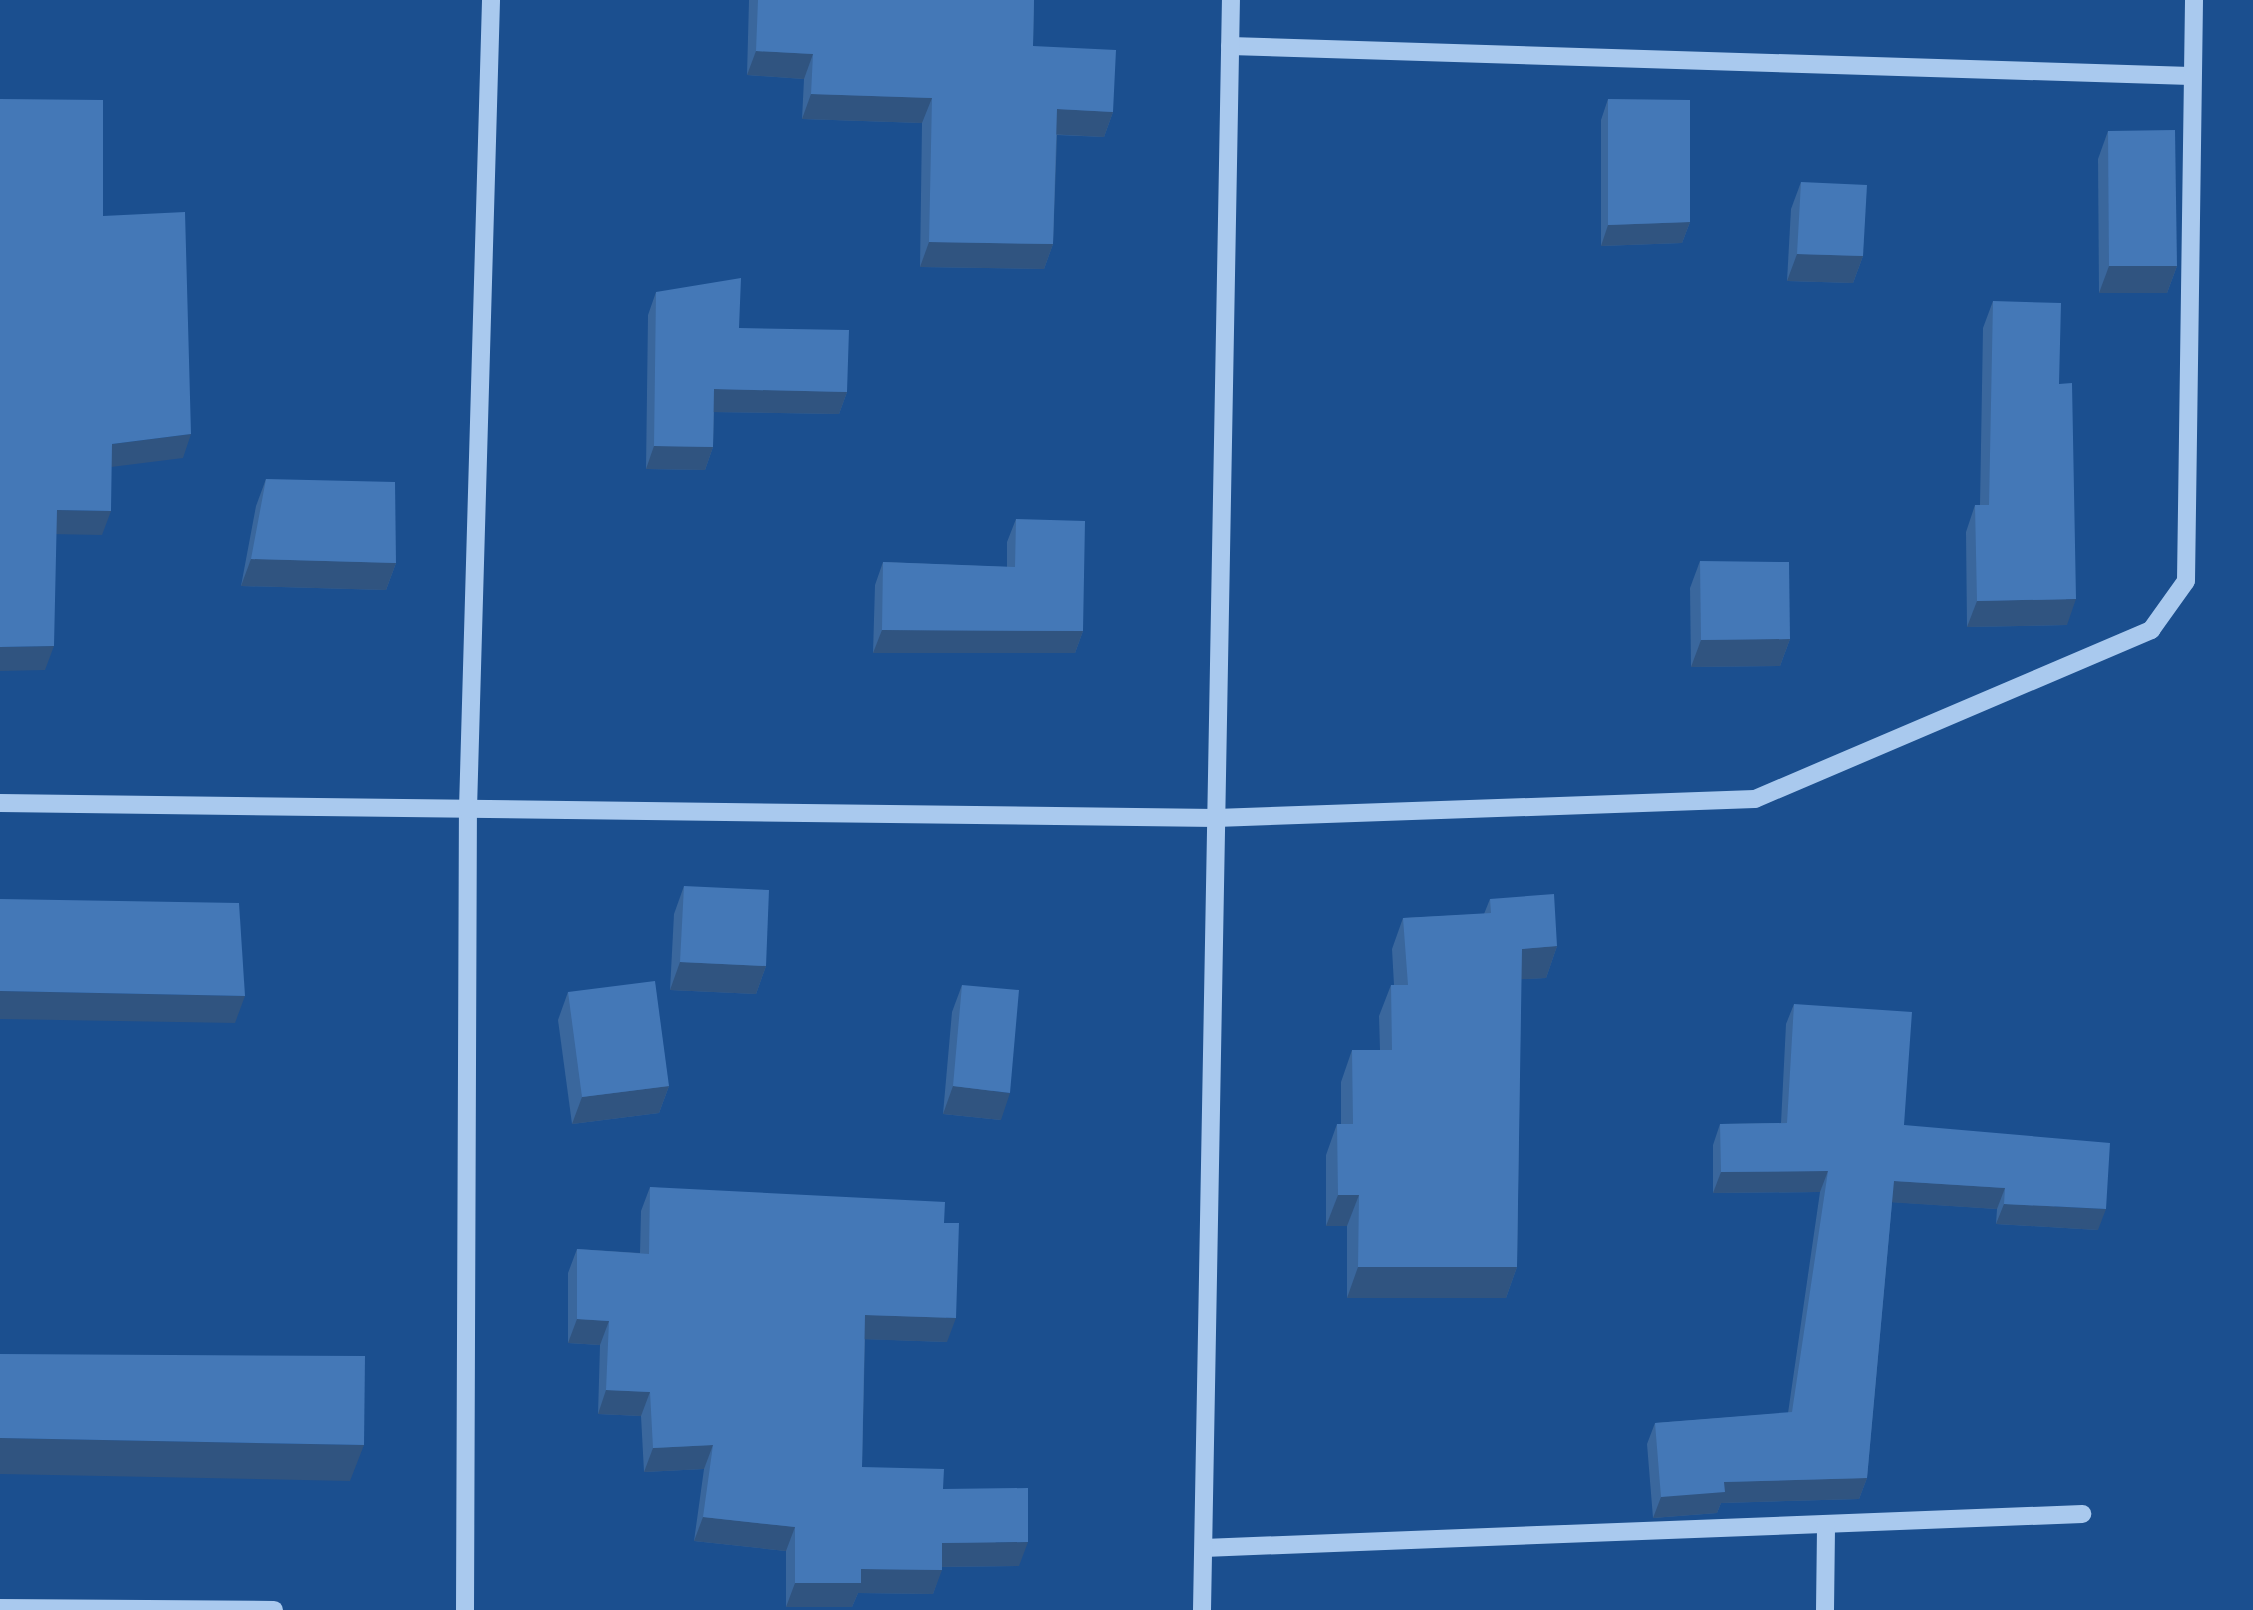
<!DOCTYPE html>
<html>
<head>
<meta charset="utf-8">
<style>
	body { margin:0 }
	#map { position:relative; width:2253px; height:1610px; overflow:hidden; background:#1b4f8f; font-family:Roboto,sans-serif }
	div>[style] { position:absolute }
	.minor>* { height:18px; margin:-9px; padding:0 9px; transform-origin:9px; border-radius:9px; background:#a9c9ee }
	.wall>* { inset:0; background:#3a679d }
	.shaded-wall>* { inset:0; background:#305480 }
	.building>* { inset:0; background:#4478b7 }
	span { translate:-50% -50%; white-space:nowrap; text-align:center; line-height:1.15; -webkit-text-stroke:8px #1b4f8f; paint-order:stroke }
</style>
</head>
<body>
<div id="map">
	<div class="minor">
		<i style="left:1230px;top:46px;width:961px;rotate:1.79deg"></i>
		<i style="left:0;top:803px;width:1216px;rotate:0.71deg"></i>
		<i style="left:1216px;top:818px;width:539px;rotate:-2.02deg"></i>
		<i style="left:1755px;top:799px;width:431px;rotate:-23.1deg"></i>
		<i style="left:2151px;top:630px;width:60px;rotate:-54.5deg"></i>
		<i style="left:2186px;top:581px;width:581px;rotate:-89.21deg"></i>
		<i style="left:1204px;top:1548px;width:879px;rotate:-2.22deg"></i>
		<i style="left:0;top:1608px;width:274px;rotate:0.4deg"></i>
		<i style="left:465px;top:1610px;width:801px;rotate:-89.79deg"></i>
		<i style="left:468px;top:809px;width:809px;rotate:-88.37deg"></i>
		<i style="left:1202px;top:1610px;width:1610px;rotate:-88.97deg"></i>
		<i style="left:1825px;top:1610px;width:86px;rotate:-89.3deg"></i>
	</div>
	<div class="wall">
		<i style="clip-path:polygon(749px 0,1034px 0,1033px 46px,1113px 112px,1104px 137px,1057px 135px,1053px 244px,1044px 269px,920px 267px,922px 123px,802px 119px,804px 79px,747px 75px)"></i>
		<i style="clip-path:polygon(1608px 99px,1690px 222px,1682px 243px,1601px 246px,1601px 120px)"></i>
		<i style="clip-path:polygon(2108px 131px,2177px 266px,2167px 293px,2099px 293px,2098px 159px)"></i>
		<i style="clip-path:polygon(1801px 182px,1863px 256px,1853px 283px,1787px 281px,1791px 209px)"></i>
		<i style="clip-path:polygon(656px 292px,739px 328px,847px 392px,839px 414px,714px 412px,713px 447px,705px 470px,646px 469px,648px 315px)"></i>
		<i style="clip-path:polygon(1993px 301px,2059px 384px,2067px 625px,1967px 627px,1966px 532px,1975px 505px,1980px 505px,1983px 328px)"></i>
		<i style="clip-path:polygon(266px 479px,396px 563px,386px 590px,241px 586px,256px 506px)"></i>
		<i style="clip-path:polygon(1016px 519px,1083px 631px,1075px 653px,873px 653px,875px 585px,883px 562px,1007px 567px,1007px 542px)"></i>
		<i style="clip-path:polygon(1700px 561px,1790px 639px,1780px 666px,1691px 667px,1690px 588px)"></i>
		<i style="clip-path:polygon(684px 886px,766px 966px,756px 994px,670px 990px,674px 914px)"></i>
		<i style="clip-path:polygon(1490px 899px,1557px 946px,1546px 978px,1521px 979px,1517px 1267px,1506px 1298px,1347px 1298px,1347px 1226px,1326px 1226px,1326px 1155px,1337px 1124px,1341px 1124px,1341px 1082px,1352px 1050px,1380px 1050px,1379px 1016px,1391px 985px,1394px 985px,1392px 949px,1403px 918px,1484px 914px)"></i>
		<i style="clip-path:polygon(962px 985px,1001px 1120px,943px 1114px,952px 1012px)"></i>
		<i style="clip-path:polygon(568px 992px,669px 1086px,659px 1113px,572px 1124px,558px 1020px)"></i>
		<i style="clip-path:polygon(1794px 1004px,1904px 1125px,2098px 1230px,1996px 1224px,1997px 1209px,1892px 1202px,1867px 1478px,1859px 1499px,1721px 1503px,1717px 1513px,1653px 1518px,1647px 1444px,1655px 1423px,1788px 1413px,1820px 1192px,1713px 1193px,1713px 1145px,1720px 1124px,1781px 1123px,1786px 1024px)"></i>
		<i style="clip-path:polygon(650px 1187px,944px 1223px,947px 1342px,865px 1339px,862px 1467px,943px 1489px,1019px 1566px,942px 1567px,933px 1594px,858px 1593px,852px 1607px,786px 1607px,786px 1551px,694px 1541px,704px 1469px,644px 1472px,641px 1416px,598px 1414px,600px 1345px,568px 1343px,568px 1273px,577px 1249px,640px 1253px,641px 1211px)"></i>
	</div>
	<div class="shaded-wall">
		<i style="clip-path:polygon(756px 51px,813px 54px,804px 79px,747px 75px)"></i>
		<i style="clip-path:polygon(811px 94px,932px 98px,922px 123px,802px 119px)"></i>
		<i style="clip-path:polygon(1057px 109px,1113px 112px,1104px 137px,1048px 134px)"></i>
		<i style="clip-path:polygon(1690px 222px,1682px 243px,1601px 246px,1608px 225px)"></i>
		<i style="clip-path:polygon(929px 242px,1053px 244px,1044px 269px,920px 267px)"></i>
		<i style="clip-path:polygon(1797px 254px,1863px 256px,1853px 283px,1787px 281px)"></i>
		<i style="clip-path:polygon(2109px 266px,2177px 266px,2167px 293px,2099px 293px)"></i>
		<i style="clip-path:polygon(714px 389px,847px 392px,839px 414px,706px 412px)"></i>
		<i style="clip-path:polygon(191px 434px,183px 458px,103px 468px,112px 444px)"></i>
		<i style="clip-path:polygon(654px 446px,713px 447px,705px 470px,646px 469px)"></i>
		<i style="clip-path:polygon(57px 510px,111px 511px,102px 535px,48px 534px)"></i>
		<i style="clip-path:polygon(251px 559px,396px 563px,386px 590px,241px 586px)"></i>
		<i style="clip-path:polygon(2076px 599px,2067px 625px,1967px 627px,1977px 601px)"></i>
		<i style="clip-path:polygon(882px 630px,1083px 631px,1075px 653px,873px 653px)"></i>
		<i style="clip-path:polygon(1790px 639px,1780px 666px,1691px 667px,1701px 640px)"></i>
		<i style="clip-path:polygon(54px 646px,45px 670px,0 671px,0 647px)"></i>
		<i style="clip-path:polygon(1557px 946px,1546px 978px,1510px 980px,1522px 949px)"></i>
		<i style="clip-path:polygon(680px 962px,766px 966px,756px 994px,670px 990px)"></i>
		<i style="clip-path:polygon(0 991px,245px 996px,235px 1023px,0 1019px)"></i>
		<i style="clip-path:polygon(669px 1086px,659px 1113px,572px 1124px,582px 1097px)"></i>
		<i style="clip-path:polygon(953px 1086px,1010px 1093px,1001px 1120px,943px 1114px)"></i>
		<i style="clip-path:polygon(1828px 1171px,1820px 1192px,1713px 1193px,1721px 1172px)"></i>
		<i style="clip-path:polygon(1894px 1181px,2005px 1188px,1997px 1209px,1886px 1202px)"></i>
		<i style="clip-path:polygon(1338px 1195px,1359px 1195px,1347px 1226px,1326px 1226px)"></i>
		<i style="clip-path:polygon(2004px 1204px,2106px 1209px,2098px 1230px,1996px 1224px)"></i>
		<i style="clip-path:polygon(1358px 1267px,1517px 1267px,1506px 1298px,1347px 1298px)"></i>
		<i style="clip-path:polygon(865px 1315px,956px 1318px,947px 1342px,856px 1339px)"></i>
		<i style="clip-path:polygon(577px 1319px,609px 1321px,600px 1345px,568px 1343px)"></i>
		<i style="clip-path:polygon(606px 1390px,650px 1392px,641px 1416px,598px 1414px)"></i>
		<i style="clip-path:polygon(0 1438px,364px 1445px,350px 1481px,0 1474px)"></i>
		<i style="clip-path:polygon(713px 1445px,704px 1469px,644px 1472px,653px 1448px)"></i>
		<i style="clip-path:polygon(1867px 1478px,1859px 1499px,1721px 1503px,1717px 1513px,1653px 1518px,1661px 1497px,1724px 1482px)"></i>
		<i style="clip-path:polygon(703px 1517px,795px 1527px,786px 1551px,694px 1541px)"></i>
		<i style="clip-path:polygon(1028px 1542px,1019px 1566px,934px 1567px,942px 1543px)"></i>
		<i style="clip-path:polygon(861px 1569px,942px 1570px,933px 1594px,858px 1593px,852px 1607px,786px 1607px,795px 1583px)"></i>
	</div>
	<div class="building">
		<i style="clip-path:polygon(758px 0,1034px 0,1033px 46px,1116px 50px,1113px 112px,1057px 109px,1053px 244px,929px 242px,932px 98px,811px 94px,813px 54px,756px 51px)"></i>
		<i style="clip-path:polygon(0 99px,103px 100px,103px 216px,185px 212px,191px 434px,112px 444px,111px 511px,57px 510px,54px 646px,0 647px)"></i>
		<i style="clip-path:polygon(1608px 99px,1690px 100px,1690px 222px,1608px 225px)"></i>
		<i style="clip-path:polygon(2175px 130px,2177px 266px,2109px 266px,2108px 131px)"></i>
		<i style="clip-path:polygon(1801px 182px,1867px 185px,1863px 256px,1797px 254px)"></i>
		<i style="clip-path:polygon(741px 278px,739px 328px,849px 330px,847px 392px,714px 389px,713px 447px,654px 446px,656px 292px)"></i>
		<i style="clip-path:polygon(1993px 301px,2061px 303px,2059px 384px,2072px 383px,2076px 599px,1977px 601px,1975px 505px,1989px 505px)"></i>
		<i style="clip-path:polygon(266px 479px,395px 482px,396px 563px,251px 559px)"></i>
		<i style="clip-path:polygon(1016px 519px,1085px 521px,1083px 631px,882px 630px,883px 562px,1015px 567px)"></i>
		<i style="clip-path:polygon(1700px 561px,1789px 562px,1790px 639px,1701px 640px)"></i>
		<i style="clip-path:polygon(684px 886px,769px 890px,766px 966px,680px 962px)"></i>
		<i style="clip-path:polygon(1554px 894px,1557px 946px,1522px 949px,1517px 1267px,1358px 1267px,1359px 1195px,1338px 1195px,1337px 1124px,1353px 1124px,1352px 1050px,1392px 1050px,1391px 985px,1408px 985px,1403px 918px,1491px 913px,1490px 899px)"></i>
		<i style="clip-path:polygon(0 899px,239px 903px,245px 996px,0 991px)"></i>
		<i style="clip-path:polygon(655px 981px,669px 1086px,582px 1097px,568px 992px)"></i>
		<i style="clip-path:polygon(962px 985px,1019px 990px,1010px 1093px,953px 1086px)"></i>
		<i style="clip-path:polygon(1794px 1004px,1912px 1012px,1904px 1125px,2110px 1143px,2106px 1209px,2004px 1204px,2005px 1188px,1894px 1181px,1867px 1478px,1724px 1482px,1725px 1492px,1661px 1497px,1655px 1423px,1792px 1412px,1828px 1171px,1721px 1172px,1720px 1124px,1787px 1123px)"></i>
		<i style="clip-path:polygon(650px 1187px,945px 1202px,944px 1223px,959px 1223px,956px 1318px,865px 1315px,862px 1467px,944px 1469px,943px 1489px,1028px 1488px,1028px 1542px,942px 1543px,942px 1570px,861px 1569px,861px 1583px,795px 1583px,795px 1527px,703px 1517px,713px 1445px,653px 1448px,650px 1392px,606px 1390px,609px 1321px,577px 1319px,577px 1249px,649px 1254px)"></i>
		<i style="clip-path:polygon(0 1354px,365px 1356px,364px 1445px,0 1438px)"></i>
	</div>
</div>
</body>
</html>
